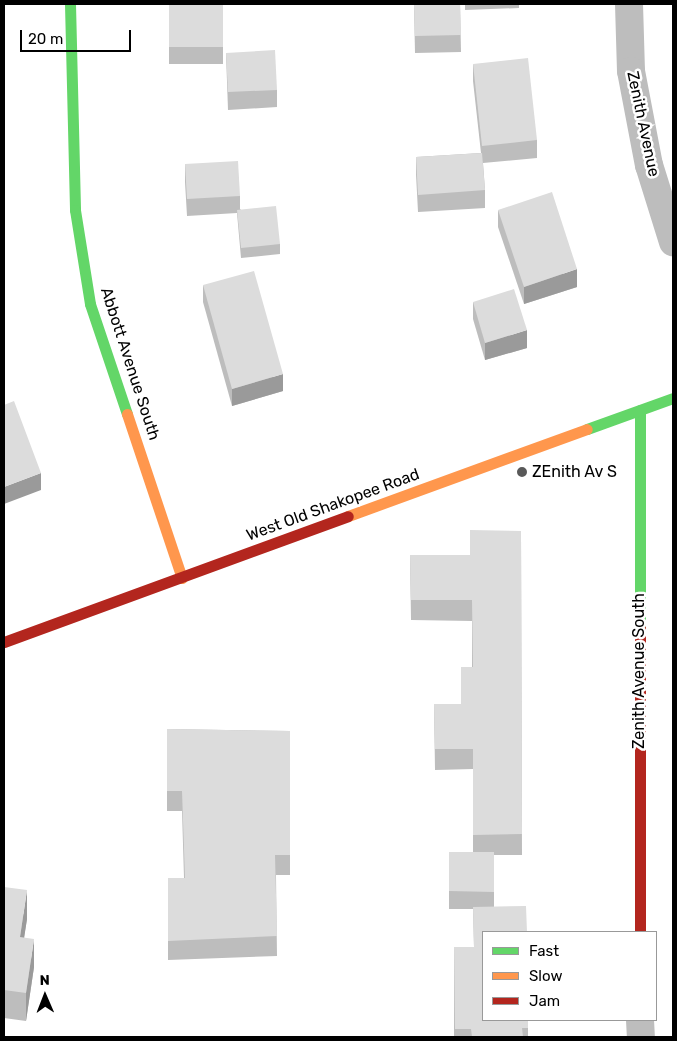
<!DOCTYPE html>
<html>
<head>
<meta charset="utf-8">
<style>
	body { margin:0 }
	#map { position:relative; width:677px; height:1041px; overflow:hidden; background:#fff; font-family:Rubik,sans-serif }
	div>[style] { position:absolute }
	.street>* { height:28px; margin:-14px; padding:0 14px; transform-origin:14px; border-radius:14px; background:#bdbdbd }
	.fast>* { height:11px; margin:-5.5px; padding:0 5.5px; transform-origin:5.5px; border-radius:5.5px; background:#63d668 }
	.slow>* { height:11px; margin:-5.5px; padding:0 5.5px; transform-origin:5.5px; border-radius:5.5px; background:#ff974d }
	.jam>* { height:11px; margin:-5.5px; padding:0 5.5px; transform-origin:5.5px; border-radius:5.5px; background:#b3261e }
	.wall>* { inset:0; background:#bdbdbd }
	.shaded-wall>* { inset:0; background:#9a9a9a }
	.building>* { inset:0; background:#dcdcdc }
	.dots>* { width:14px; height:14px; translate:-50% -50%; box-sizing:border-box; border:2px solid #fff; border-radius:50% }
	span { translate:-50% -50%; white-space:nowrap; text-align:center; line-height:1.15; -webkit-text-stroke:5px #fff; paint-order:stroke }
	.street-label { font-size:16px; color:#000 }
	.poi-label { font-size:16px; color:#000 }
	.left { translate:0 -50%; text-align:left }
	.frame { position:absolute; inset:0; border:5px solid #000; pointer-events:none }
	.legend { position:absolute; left:482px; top:931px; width:175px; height:90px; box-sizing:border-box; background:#fff; border:1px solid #999; margin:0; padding:6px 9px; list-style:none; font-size:15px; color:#000 }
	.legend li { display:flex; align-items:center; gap:10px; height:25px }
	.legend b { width:25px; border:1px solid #999 }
	.north { position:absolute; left:20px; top:971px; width:50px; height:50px; -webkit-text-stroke:4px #fff; paint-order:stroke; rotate:359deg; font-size:14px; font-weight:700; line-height:20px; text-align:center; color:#000 }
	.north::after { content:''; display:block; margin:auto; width:18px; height:22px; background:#000; clip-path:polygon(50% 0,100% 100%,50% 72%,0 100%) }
	.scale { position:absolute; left:20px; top:30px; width:111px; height:22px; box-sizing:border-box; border:2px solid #000; border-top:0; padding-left:6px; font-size:15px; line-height:18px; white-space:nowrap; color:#000; -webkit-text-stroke:4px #fff; paint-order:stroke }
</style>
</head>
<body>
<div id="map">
	<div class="street">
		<i style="left:629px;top:4px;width:67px;rotate:88.3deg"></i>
		<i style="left:631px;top:71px;width:96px;rotate:79.2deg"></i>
		<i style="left:649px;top:165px;width:81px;rotate:72.7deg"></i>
		<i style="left:640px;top:1020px;width:17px;rotate:87deg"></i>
	</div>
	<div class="fast">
		<i style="left:70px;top:4px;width:206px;rotate:88.6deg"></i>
		<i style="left:75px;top:210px;width:95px;rotate:80.9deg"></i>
		<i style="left:90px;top:304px;width:116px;rotate:71.4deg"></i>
		<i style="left:640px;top:410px;width:218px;rotate:90deg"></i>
		<i style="left:587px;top:429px;width:91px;rotate:-19.8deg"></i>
	</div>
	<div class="slow">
		<i style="left:127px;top:414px;width:173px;rotate:71.5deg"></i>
		<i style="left:348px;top:516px;width:254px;rotate:-20deg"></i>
	</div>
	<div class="jam">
		<i style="left:640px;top:628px;width:304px;rotate:90deg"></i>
		<i style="left:4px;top:642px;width:366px;rotate:-20.1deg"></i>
	</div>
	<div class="wall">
		<i style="clip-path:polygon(169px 4px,223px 4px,223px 64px,169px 64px)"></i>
		<i style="clip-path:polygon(414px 4px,460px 4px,461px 52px,415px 53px)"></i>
		<i style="clip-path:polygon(465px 4px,519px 4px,519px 8px,465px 10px)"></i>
		<i style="clip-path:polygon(226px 53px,277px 90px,277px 107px,228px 110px)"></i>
		<i style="clip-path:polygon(473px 64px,537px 140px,537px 158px,483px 163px,485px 190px,485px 208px,418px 212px,416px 174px,416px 157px,481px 153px,473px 81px)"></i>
		<i style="clip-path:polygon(185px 164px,240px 196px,240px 209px,280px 244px,280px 254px,241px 258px,237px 213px,187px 216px,185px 182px)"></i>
		<i style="clip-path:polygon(498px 210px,577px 287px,524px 304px,498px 227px)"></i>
		<i style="clip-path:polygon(203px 285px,283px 391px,232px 406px,203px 302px)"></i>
		<i style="clip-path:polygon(473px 302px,527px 348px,485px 360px,473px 319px)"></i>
		<i style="clip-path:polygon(521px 531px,522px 855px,494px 855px,494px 907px,528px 1020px,528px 1037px,454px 1037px,454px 947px,474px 947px,473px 909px,449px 909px,449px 852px,473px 852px,473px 769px,435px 770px,434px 704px,461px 704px,472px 667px,472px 621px,411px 620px,410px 555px,470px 555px)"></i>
		<i style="clip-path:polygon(167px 729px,290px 731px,290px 875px,276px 875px,277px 956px,168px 960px,168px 878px,184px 878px,182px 811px,167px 811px)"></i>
		<i style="clip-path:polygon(4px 887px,27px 919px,24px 937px,34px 967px,26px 1021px,4px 1018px)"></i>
	</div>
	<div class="shaded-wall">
		<i style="clip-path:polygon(577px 269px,577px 287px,524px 304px,524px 287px)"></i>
		<i style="clip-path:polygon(527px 330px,527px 348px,485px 360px,485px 343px)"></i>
		<i style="clip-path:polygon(283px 374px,283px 391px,232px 406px,232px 389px)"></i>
		<i style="clip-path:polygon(41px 473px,41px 490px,4px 504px,4px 487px)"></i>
		<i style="clip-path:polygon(27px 890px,27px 919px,20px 965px,20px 937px)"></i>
		<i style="clip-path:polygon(34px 939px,34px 967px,26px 1021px,26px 993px)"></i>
	</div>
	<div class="building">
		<i style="clip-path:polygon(169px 4px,223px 4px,223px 47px,169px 47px)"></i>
		<i style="clip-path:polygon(414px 4px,460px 4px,461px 35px,415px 36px)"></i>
		<i style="clip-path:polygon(275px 50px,277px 90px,228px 92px,226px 53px)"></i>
		<i style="clip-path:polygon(528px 58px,537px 140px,482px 146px,473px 64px)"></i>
		<i style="clip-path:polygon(482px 153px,485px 190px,418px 195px,416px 157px)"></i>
		<i style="clip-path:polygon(238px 161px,240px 196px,187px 199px,185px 164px)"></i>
		<i style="clip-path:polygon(552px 192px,577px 269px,524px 287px,498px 210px)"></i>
		<i style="clip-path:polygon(276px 206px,280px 244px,241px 248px,237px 210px)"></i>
		<i style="clip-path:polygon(254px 271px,283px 374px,232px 389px,203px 285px)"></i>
		<i style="clip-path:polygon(514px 289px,527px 330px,485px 343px,473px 302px)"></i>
		<i style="clip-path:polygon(14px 401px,41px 473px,4px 487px,4px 405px)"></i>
		<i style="clip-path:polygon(470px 530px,521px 531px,522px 834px,473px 835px,473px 749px,435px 749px,434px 704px,461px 704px,461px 667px,473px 667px,472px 600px,411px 600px,410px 555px,470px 555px)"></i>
		<i style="clip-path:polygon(167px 729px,290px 731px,290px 855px,275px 855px,277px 936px,168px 941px,168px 878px,185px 878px,182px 791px,167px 791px)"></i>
		<i style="clip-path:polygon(449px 852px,494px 852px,494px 892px,449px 891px)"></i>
		<i style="clip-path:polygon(4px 887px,27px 890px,20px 937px,34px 939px,26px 993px,4px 990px)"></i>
		<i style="clip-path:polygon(526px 906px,527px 932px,483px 932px,483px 1020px,528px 1020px,528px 1028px,522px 1028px,523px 1037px,472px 1037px,471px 1029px,455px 1029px,454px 947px,474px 947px,473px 907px)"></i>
	</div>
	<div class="dots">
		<i style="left:522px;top:472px;background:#595959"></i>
	</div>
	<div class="street-label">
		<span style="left:643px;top:124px;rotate:78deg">Zenith Avenue</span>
		<span style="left:130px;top:364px;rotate:72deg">Abbott Avenue South</span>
		<span style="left:333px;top:505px;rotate:-20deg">West Old Shakopee Road</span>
		<span style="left:639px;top:671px;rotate:-90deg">Zenith Avenue South</span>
	</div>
	<div class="poi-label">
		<span class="left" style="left:532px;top:472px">ZEnith Av S</span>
	</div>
	<div class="frame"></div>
	<ul class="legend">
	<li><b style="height:6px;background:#63d668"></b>Fast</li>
	<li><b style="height:6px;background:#ff974d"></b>Slow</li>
	<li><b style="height:6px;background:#b3261e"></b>Jam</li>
	</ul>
	<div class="north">N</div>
	<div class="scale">20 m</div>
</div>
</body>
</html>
